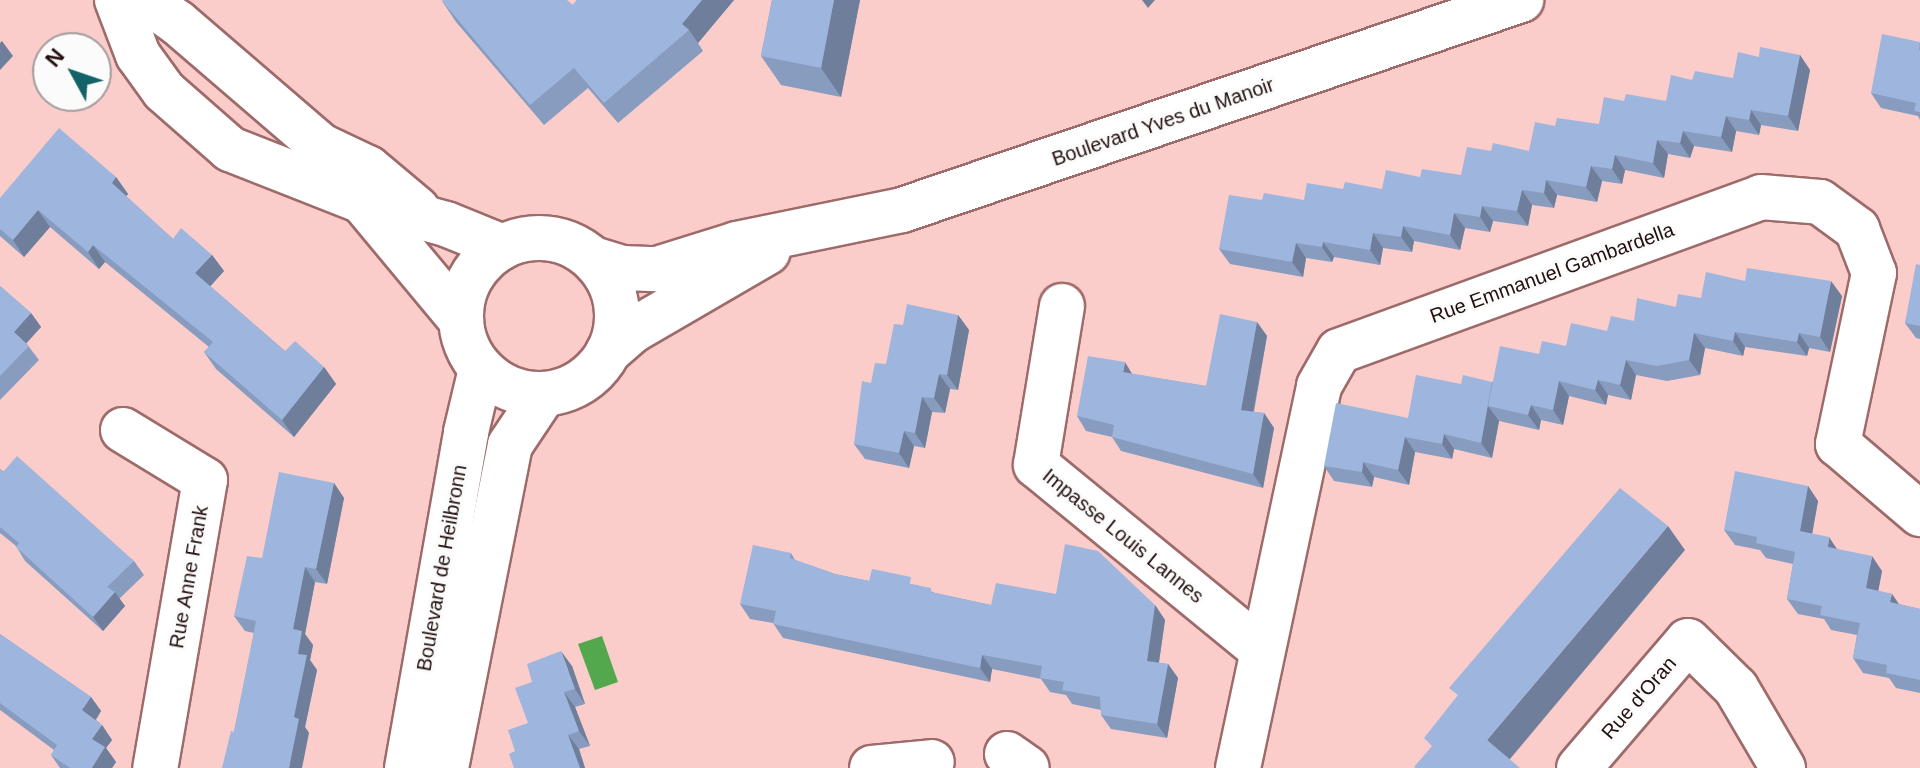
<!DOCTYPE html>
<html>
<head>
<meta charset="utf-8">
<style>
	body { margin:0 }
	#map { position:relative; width:1920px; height:768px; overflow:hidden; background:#fbcdca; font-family:Arial,sans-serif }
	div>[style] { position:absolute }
	.water>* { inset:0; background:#53a84d }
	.roads { filter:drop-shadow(2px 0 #9d6b69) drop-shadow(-2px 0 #9d6b69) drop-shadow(0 2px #9d6b69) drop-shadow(0 -2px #9d6b69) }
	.minor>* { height:44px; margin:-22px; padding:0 22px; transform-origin:22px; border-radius:22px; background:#fff }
	.minor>.ring { margin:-22px; padding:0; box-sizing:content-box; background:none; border:44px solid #fff; border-radius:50% }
	.wall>* { inset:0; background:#889cbf }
	.shaded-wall>* { inset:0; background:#6f7f9b }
	.building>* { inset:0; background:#9eb5de }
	span { translate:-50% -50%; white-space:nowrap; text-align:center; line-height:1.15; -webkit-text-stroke:6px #fbfbfb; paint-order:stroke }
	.street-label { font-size:20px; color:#220f0e }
	.north { position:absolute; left:32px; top:32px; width:80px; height:80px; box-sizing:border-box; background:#fbfbfb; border:2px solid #a49d9c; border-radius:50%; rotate:310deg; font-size:22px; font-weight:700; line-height:32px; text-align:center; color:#220f0e }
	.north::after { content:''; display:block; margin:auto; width:28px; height:36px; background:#126268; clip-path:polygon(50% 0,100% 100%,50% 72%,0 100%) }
</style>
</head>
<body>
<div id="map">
	<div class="water">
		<i style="clip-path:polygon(602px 636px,618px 682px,595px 690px,578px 644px)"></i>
	</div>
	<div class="roads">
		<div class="minor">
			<i style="left:117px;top:0;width:59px;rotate:69.1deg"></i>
			<i style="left:138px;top:55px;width:44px;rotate:54.2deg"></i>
			<i style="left:164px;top:91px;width:88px;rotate:41.3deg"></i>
			<i style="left:230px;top:149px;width:142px;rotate:21.5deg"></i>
			<i style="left:362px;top:201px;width:87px;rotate:15.3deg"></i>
			<i style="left:446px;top:224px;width:61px;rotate:22deg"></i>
			<i style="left:145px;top:0;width:40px;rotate:34.9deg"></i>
			<i style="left:178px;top:23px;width:189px;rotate:40.7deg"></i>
			<i style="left:321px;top:146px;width:52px;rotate:25.1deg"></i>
			<i style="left:368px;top:168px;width:64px;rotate:39.9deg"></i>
			<i style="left:362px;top:201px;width:155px;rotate:50.2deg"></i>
			<i class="ring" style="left:461px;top:238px;width:112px;height:112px"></i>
			<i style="left:593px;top:259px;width:30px;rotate:17deg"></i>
			<i style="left:622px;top:268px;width:35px;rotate:2deg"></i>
			<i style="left:657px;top:269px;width:84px;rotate:-17.4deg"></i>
			<i style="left:737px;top:244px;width:168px;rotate:-11.6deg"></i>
			<i style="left:902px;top:210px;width:654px;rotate:-18.74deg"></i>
			<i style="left:1062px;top:306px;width:161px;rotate:99.3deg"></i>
			<i style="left:1036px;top:465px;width:291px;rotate:39.3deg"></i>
			<i style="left:608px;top:352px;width:32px;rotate:-41deg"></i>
			<i style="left:632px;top:331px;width:157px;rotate:-30.2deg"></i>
			<i style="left:123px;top:430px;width:96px;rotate:31.4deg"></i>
			<i style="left:205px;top:480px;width:292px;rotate:99.8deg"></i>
			<i style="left:1007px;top:754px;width:24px;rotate:35deg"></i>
			<i style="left:407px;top:768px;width:341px;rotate:-80deg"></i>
			<i style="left:466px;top:432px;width:65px;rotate:-76.6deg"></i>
			<i style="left:446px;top:768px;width:329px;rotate:-78.8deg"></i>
			<i style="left:510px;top:445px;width:61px;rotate:-56.3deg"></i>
			<i style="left:872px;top:768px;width:60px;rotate:-5.7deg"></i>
			<i style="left:1238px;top:768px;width:390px;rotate:-78deg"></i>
			<i style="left:1319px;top:386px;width:40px;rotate:-60.3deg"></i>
			<i style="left:1339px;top:351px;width:449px;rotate:-20deg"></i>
			<i style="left:1761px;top:197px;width:59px;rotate:4.8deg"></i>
			<i style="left:1820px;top:202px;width:46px;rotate:36.1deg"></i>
			<i style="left:1857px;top:229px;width:47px;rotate:68.9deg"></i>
			<i style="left:1874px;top:273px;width:175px;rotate:101.9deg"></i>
			<i style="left:1838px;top:444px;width:108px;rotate:40.5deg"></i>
			<i style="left:1579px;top:768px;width:167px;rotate:-49.4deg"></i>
			<i style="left:1688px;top:641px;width:67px;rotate:44.4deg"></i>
			<i style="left:1736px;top:688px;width:93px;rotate:59.6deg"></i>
		</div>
	</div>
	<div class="wall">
		<i style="clip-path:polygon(577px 0,734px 0,698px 43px,703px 51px,618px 123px,588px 88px,544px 125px,456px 22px,442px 1px,573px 5px)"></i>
		<i style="clip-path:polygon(772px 0,860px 0,841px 97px,781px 85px,761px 56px)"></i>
		<i style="clip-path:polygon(1920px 42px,1920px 120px,1918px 116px,1881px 108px,1871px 93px)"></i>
		<i style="clip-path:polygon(1800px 55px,1810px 70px,1798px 131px,1761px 125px,1759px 135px,1736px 131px,1732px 152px,1694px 146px,1690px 158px,1668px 154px,1664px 178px,1625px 170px,1622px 184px,1602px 181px,1597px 202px,1557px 195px,1554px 208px,1532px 205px,1528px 226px,1493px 221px,1490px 232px,1465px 228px,1460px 250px,1414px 241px,1412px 252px,1383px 248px,1380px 265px,1334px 257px,1332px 262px,1306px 258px,1303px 277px,1230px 264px,1219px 249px,1262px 200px,1304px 200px,1343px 189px,1382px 189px,1420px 177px,1461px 175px,1491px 151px,1529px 151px,1555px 126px,1599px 124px,1624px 101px,1666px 101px,1692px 80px,1733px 78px,1759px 57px)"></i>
		<i style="clip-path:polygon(116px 177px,128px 194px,126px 196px,173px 239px,212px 255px,224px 271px,210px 286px,285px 351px,324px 367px,336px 384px,294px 437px,216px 369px,204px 352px,209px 347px,105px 262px,99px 269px,50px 227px,24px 257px,0 236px,0 198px)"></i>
		<i style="clip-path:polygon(1920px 265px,1920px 339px,1916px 338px,1905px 323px)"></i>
		<i style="clip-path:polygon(1745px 281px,1842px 296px,1830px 352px,1809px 348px,1807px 356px,1745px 347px,1743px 356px,1705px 348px,1700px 375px,1667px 381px,1636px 375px,1631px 400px,1608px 395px,1606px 405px,1569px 396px,1563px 425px,1541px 420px,1539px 430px,1499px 421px,1492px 458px,1454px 449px,1452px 459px,1415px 452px,1409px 485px,1374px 477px,1372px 487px,1334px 481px,1324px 466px,1408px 418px,1461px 384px,1492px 382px,1539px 354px,1566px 346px,1634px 321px,1701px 298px)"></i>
		<i style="clip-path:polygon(0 286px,31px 313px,41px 327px,26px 343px,39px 360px,0 400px)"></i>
		<i style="clip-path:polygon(958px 315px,969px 330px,958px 390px,950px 389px,945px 413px,932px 412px,925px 448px,914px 446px,909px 468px,865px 459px,854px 444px,871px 383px,886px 364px,903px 325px)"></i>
		<i style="clip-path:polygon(1257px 322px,1267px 336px,1254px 412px,1264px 413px,1274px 428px,1263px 488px,1121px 451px,1112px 437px,1086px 431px,1077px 416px,1132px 374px,1206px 386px)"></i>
		<i style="clip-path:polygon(0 469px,134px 561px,144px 575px,119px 599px,125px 606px,103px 631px,25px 561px,16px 546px,0 533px)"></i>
		<i style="clip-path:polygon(334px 483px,344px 498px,327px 584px,315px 582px,305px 634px,313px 645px,310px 660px,317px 670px,305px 727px,309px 733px,234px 732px,254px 633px,245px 631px,234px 616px,262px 558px)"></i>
		<i style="clip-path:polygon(1808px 486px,1818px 501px,1812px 534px,1837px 549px,1882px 571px,1878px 591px,1892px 594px,1899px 604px,1920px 609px,1920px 693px,1896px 688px,1889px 678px,1863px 673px,1853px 658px,1857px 635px,1831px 630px,1824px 619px,1798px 614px,1787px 599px,1793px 564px,1766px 558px,1760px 550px,1735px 545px,1724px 530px)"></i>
		<i style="clip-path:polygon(791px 553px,795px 560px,835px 574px,869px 581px,917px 585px,935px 593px,991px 605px,1056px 594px,1155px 605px,1165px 620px,1159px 663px,1168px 664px,1178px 678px,1167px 738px,1111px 729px,1101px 715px,1101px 710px,1072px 704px,1066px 695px,1050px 692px,1041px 679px,992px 669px,990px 682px,783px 638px,773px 623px,750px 619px,740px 604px)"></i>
		<i style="clip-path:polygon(0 634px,91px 697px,101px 711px,96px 720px,102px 725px,112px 740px,106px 748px,116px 762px,112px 768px,60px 768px,51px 755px,54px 750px,0 710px)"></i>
		<i style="clip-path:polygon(572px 666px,585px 704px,575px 707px,590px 746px,579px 749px,585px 768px,514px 768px,515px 751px,528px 723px)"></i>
	</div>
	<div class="shaded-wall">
		<i style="clip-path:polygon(702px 0,734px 0,698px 43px,689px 30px,682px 24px)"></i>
		<i style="clip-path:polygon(834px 0,860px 0,841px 97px,821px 68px)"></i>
		<i style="clip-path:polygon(1142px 0,1155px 0,1148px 8px)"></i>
		<i style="clip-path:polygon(2px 41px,13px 56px,0 70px,0 43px)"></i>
		<i style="clip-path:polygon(1800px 55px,1810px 70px,1798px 131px,1788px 116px)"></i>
		<i style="clip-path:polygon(1751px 110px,1761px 125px,1759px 135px,1749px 120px)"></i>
		<i style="clip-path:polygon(1726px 116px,1736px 131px,1732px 152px,1721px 137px)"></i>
		<i style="clip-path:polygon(1683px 131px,1694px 146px,1690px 158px,1680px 143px)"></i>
		<i style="clip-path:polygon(1657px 140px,1668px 154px,1664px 178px,1653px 163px)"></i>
		<i style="clip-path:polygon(1615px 155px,1625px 170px,1622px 184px,1612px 169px)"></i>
		<i style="clip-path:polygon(1591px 166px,1602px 181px,1597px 202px,1586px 187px)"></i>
		<i style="clip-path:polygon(116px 177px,128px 194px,123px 200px,112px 183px)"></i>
		<i style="clip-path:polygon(1546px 180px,1557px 195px,1554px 208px,1544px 193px)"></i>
		<i style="clip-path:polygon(1522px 190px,1532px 205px,1528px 226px,1517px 211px)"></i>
		<i style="clip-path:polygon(1482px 206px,1493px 221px,1490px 232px,1480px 217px)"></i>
		<i style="clip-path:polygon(38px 210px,50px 227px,24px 257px,13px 240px)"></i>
		<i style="clip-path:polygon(1454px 213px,1465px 228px,1460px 250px,1450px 235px)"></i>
		<i style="clip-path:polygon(1403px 226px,1414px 241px,1412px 252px,1401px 237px)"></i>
		<i style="clip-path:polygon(1373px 233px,1383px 248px,1380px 265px,1370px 250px)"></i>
		<i style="clip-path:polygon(1323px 242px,1334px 257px,1332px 262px,1322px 247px)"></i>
		<i style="clip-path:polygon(1296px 243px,1306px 258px,1303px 277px,1292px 262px)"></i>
		<i style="clip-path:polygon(93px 245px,105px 262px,99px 269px,88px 252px)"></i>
		<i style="clip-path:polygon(212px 255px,224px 271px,207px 290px,195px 273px)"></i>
		<i style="clip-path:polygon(1831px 281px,1842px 296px,1830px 352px,1820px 337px)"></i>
		<i style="clip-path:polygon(31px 313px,41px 327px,24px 346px,14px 332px)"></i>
		<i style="clip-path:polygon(958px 315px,969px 330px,958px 390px,947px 375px)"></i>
		<i style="clip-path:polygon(1257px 322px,1267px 336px,1251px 424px,1241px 410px)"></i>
		<i style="clip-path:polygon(1735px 332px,1745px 347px,1743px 356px,1733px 341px)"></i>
		<i style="clip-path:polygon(1694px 333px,1705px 348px,1700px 375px,1689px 360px)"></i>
		<i style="clip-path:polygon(1799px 333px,1809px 348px,1807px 356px,1797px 342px)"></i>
		<i style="clip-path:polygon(1626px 360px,1636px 375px,1631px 400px,1620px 385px)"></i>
		<i style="clip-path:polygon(1125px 362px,1134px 377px,1123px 372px)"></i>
		<i style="clip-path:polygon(324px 367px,336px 384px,294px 437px,282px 420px)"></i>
		<i style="clip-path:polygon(939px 374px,950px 389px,945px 413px,934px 398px)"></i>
		<i style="clip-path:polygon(1598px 380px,1608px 395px,1606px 405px,1595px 390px)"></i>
		<i style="clip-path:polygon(1559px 381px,1569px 396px,1563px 425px,1553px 410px)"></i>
		<i style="clip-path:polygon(1492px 382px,1488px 406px,1499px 421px,1492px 458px,1481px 443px)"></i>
		<i style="clip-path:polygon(922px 397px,932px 412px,925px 448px,915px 433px)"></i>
		<i style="clip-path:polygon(1531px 405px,1541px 420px,1539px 430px,1528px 415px)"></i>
		<i style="clip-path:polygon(1264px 413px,1274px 428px,1263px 488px,1253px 474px)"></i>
		<i style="clip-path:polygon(904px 431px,914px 446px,909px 468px,899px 453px)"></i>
		<i style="clip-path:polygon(1444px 434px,1454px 449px,1452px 459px,1442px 444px)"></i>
		<i style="clip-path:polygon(1405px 437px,1415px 452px,1409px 485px,1398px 470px)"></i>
		<i style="clip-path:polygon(1363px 462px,1374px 477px,1372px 487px,1362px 472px)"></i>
		<i style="clip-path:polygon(334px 483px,344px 498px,327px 584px,316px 569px)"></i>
		<i style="clip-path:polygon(1808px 486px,1818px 501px,1810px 546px,1800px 531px)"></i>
		<i style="clip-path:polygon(1668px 526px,1685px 550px,1505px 765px,1487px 740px)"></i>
		<i style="clip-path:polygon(1829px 537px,1839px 552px,1828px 547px)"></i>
		<i style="clip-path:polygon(1872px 556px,1882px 571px,1876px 603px,1866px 588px)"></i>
		<i style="clip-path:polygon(305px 567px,315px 582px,305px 634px,313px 645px,310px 660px,317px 670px,305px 727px,309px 733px,302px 768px,289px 768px,294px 717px,293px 629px)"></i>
		<i style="clip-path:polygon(115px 592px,125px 606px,103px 631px,93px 617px)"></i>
		<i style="clip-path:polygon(1892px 594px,1902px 609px,1890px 602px)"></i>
		<i style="clip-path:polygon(1155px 605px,1165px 620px,1157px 675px,1147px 661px)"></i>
		<i style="clip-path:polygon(561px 651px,572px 666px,585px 704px,575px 689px)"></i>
		<i style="clip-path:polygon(982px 655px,992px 669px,990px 682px,980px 668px)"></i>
		<i style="clip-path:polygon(1168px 664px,1178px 678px,1167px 738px,1157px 724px)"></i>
		<i style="clip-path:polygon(564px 692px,575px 707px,590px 746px,579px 731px)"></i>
		<i style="clip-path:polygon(91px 697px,101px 711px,92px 725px,82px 710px)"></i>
		<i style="clip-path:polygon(102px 725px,112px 740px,106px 748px,116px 762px,112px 768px,92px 768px,92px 739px)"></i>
		<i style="clip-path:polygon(568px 735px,579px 749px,585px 768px,580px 768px)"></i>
	</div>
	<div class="building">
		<i style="clip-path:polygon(443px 0,567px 0,573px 5px,577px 0,702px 0,682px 24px,689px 30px,604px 103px,574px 68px,530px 105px,442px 1px)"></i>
		<i style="clip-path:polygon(772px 0,834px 0,821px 68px,761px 56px)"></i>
		<i style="clip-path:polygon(1882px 34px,1920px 42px,1919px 50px,1920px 50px,1920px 112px,1914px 111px,1916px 103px,1871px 93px)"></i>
		<i style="clip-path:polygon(1760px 47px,1800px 55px,1788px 116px,1751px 110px,1749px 120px,1726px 116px,1721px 137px,1683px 131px,1680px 143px,1657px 140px,1653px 163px,1615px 155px,1612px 169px,1591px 166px,1586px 187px,1546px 180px,1544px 193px,1522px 190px,1517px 211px,1482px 206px,1480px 217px,1454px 213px,1450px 235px,1403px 226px,1401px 237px,1373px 233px,1370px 250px,1323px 242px,1322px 247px,1296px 243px,1292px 262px,1219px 249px,1229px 195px,1262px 200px,1264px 193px,1304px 200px,1307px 183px,1343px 189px,1345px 182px,1382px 189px,1386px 170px,1420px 177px,1422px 169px,1461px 175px,1467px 147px,1491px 151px,1493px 143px,1529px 151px,1535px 122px,1555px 126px,1557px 118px,1599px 124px,1604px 97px,1624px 101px,1626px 94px,1666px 101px,1671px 75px,1692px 80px,1695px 71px,1733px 78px,1738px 52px,1759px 57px)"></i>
		<i style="clip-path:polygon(59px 128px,116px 177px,112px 183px,173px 239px,181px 228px,212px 255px,195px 273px,285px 351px,295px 341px,324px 367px,282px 420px,204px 352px,213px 342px,93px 245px,88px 252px,38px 210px,13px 240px,0 229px,0 198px)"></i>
		<i style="clip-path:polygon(1916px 264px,1920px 265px,1920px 326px,1905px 323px)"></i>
		<i style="clip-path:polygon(1747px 268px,1831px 281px,1820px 337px,1799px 333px,1797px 342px,1735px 332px,1733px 341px,1694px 333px,1689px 360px,1657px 366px,1626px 360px,1620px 385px,1598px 380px,1595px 390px,1559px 381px,1553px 410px,1531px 405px,1528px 415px,1488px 406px,1500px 346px,1539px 354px,1542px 341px,1566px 346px,1571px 323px,1607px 331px,1611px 316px,1634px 321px,1637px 298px,1676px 307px,1678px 294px,1701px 298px,1706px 272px,1745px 281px)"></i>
		<i style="clip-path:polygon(0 286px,31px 313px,14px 332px,29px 346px,0 376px)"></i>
		<i style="clip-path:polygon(907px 304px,958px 315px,947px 375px,939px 374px,934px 398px,922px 397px,915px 433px,904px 431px,899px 453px,854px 444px,862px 381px,871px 383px,875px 363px,886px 364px,894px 324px,903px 325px)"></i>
		<i style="clip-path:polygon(1220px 314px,1257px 322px,1241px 410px,1264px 413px,1253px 474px,1112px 437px,1114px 425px,1077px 416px,1088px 356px,1125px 362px,1123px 372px,1206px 386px)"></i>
		<i style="clip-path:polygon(1416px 375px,1461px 384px,1463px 375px,1492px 382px,1481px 443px,1444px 434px,1442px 444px,1405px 437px,1398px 470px,1363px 462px,1362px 472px,1324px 466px,1336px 403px,1408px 418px)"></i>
		<i style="clip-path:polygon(17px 456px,134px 561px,107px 587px,115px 592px,93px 617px,16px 547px,19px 543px,0 527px,0 469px,3px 472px)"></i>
		<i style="clip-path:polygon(1735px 471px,1808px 486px,1800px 531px,1829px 537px,1828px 547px,1872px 556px,1866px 588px,1892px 594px,1890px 602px,1920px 609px,1920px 680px,1886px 673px,1887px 665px,1853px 658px,1860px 623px,1820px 615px,1822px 606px,1787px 599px,1795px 552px,1756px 543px,1757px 537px,1724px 530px)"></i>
		<i style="clip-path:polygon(279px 472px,334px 483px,316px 569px,305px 567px,293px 629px,302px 631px,298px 654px,307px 655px,294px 717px,299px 719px,289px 768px,222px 768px,231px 731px,234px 732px,256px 621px,234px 616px,247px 556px,262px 558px)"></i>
		<i style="clip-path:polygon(1620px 488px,1668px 526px,1487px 740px,1520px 768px,1416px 768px,1414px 767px,1432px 746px,1424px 738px,1458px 695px,1449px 688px)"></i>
		<i style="clip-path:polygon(1065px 544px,1098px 551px,1155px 605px,1147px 661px,1168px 664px,1157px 724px,1101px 715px,1100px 697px,1062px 690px,1064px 682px,1040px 678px,1042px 666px,982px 655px,980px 668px,773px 624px,776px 611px,740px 604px,753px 545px,791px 553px,790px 558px,835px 574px,869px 581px,872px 569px,911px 577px,910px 584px,931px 588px,931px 592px,991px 605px,996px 583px,1056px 594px)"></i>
		<i style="clip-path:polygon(0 634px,91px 697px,82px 710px,102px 725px,92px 739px,105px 747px,92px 768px,70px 768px,51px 755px,57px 745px,0 703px)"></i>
		<i style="clip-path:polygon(561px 651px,575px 689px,564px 692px,579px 731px,568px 735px,580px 768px,514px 768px,509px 754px,515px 751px,508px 730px,528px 723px,515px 688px,532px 682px,527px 664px)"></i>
	</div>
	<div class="street-label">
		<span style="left:1163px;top:122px;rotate:-19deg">Boulevard Yves du Manoir</span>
		<span style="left:1552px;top:273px;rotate:-20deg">Rue Emmanuel Gambardella</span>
		<span style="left:1123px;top:536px;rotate:39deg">Impasse Louis Lannes</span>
		<span style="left:442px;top:568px;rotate:-80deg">Boulevard de Heilbronn</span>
		<span style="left:189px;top:577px;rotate:-80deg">Rue Anne Frank</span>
		<span style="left:1639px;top:698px;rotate:-49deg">Rue d'Oran</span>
	</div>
	<div class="north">N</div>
</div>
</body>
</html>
